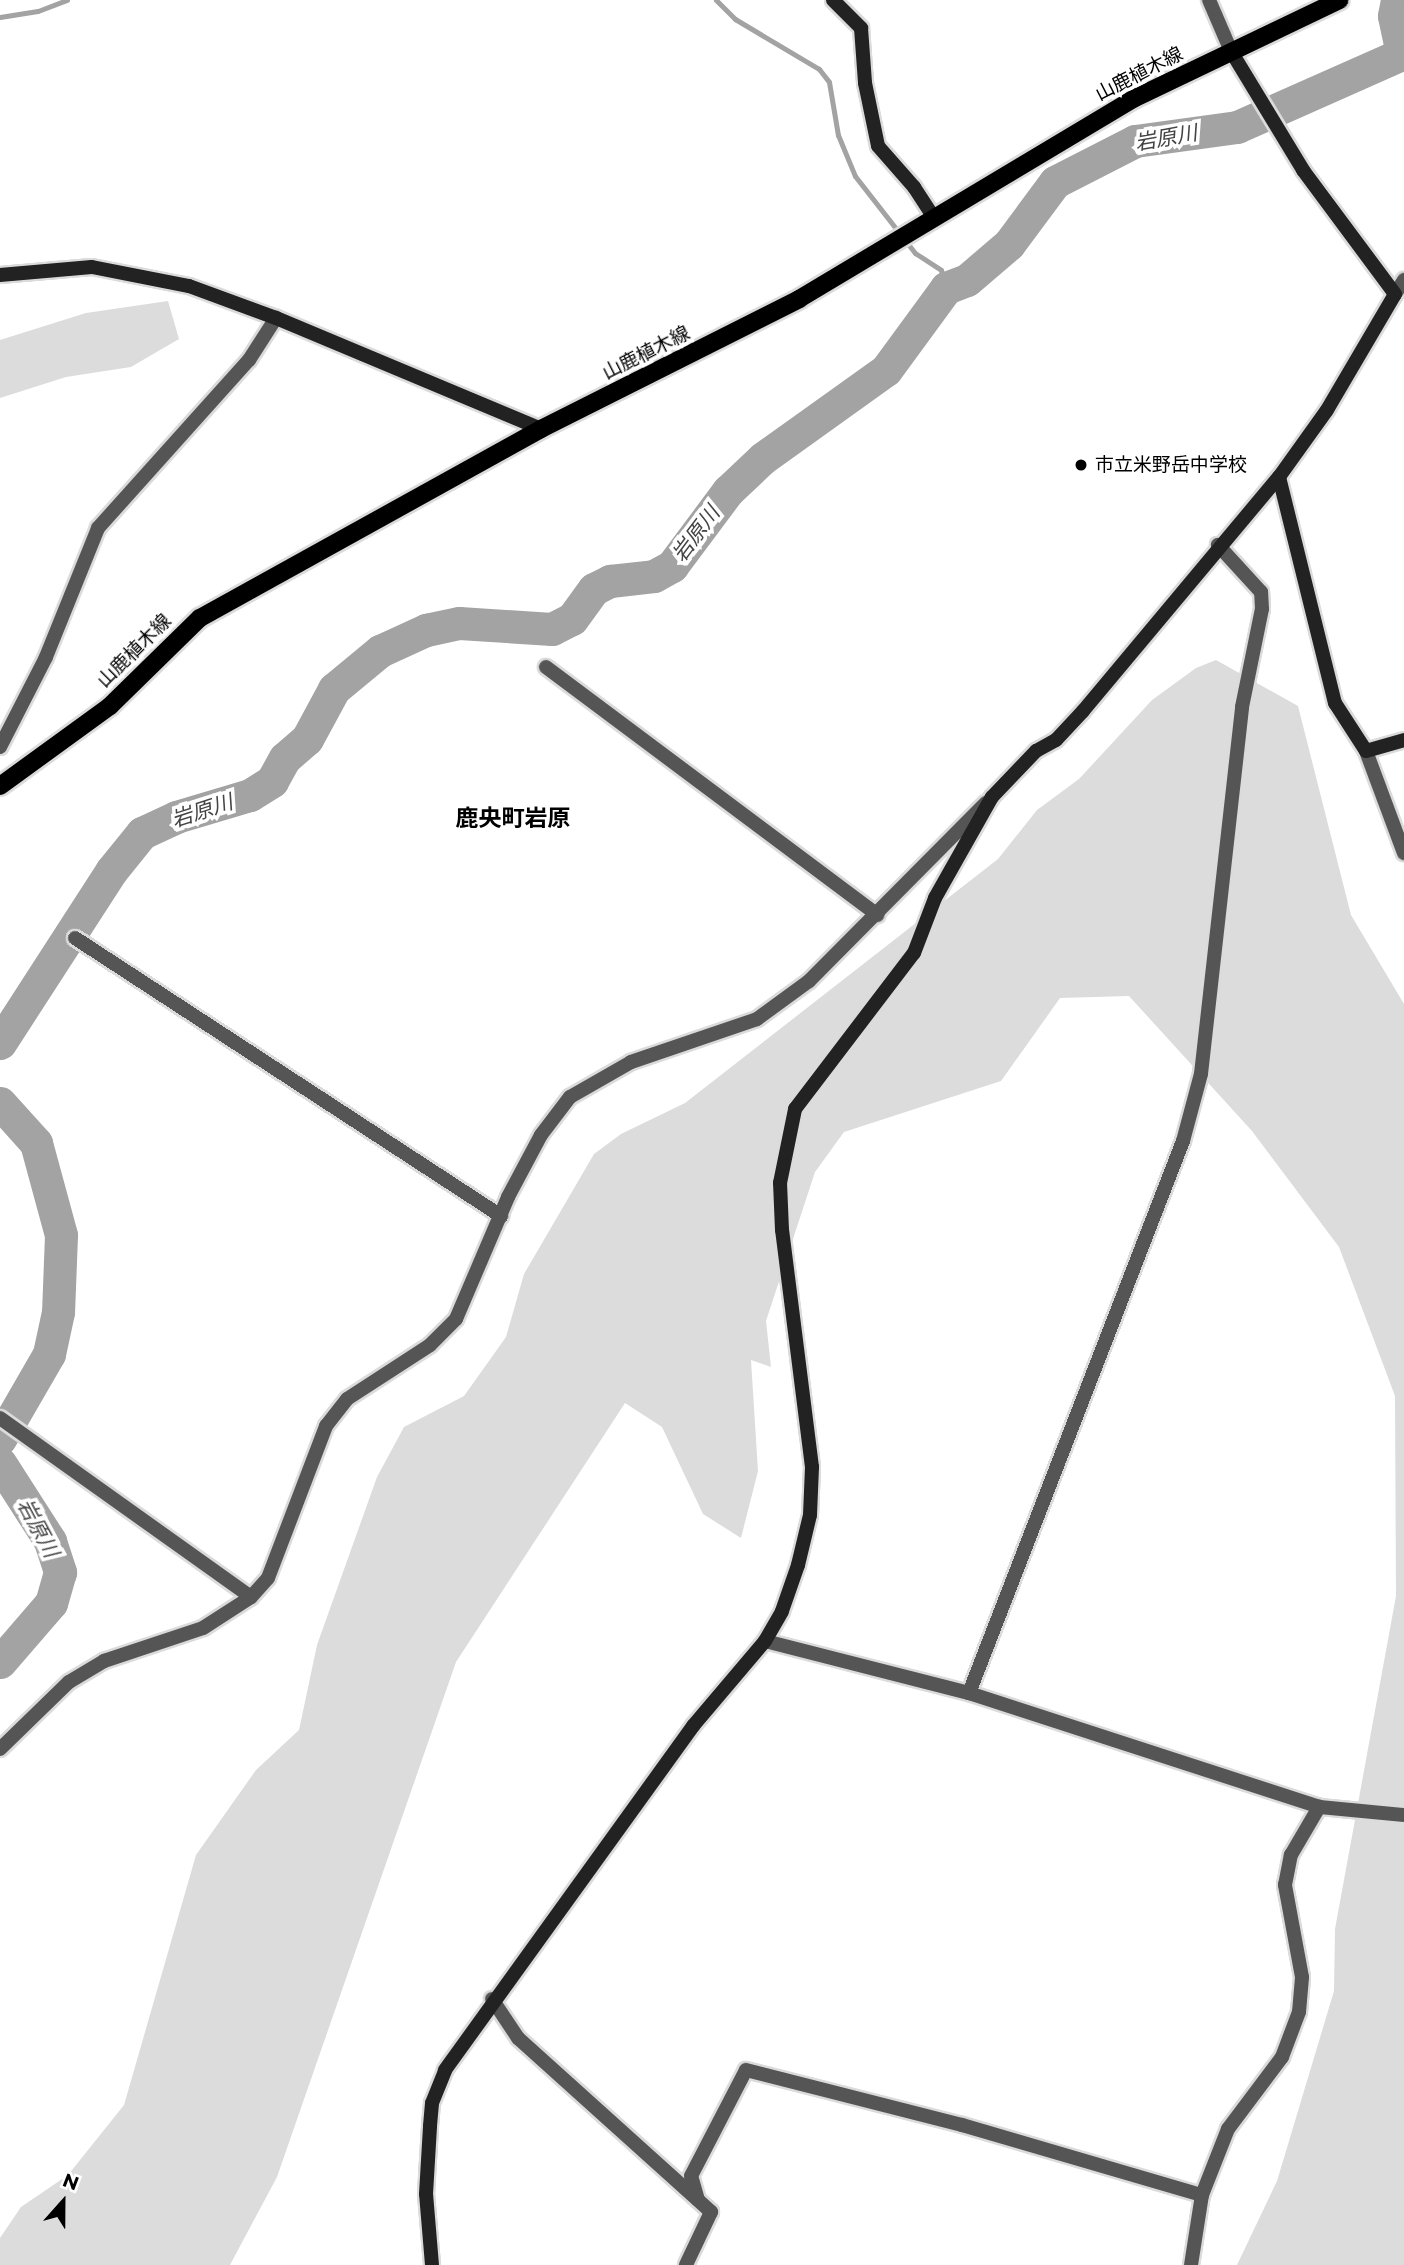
<!DOCTYPE html>
<html>
<head>
<meta charset="utf-8">
<style>
	body { margin:0 }
	#map { position:relative; width:1404px; height:2265px; overflow:hidden; background:#fff; font-family:Montserrat,"Noto Sans JP",sans-serif }
	div>[style] { position:absolute }
	.green>* { inset:0; background:#dcdcdc }
	.stream>* { height:5px; margin:-2.5px; padding:0 2.5px; transform-origin:2.5px; border-radius:2.5px; background:#a3a3a3 }
	.river>* { height:33px; margin:-16.5px; padding:0 16.5px; transform-origin:16.5px; border-radius:16.5px; background:#a3a3a3 }
	.roads { filter:drop-shadow(2px 0 #dbdbdb) drop-shadow(-2px 0 #dbdbdb) drop-shadow(0 2px #dbdbdb) drop-shadow(0 -2px #dbdbdb) }
	.street>* { height:14px; margin:-7px; padding:0 7px; transform-origin:7px; border-radius:7px; background:#555 }
	.secondary>* { height:14px; margin:-7px; padding:0 7px; transform-origin:7px; border-radius:7px; background:#222 }
	.primary>* { height:18px; margin:-9px; padding:0 9px; transform-origin:9px; border-radius:9px; background:#000 }
	.dots>* { width:19px; height:19px; translate:-50% -50%; box-sizing:border-box; border:4px solid #fff; border-radius:50% }
	span { translate:-50% -50%; white-space:nowrap; text-align:center; line-height:1.15; -webkit-text-stroke:7px #fff; paint-order:stroke }
	.street-label { font-size:19px; color:#000 }
	.poi-label { font-size:19px; color:#000 }
	.left { translate:0 -50%; text-align:left }
	.water-label { font-size:21px; color:#444; font-style:italic }
	.quarter-label { font-size:23px; color:#000; font-weight:700 }
	.north { position:absolute; left:28px; top:2167px; width:70px; height:70px; -webkit-text-stroke:5px #fff; paint-order:stroke; rotate:21deg; font-size:19px; font-weight:700; line-height:28px; text-align:center; color:#000 }
	.north::after { content:''; display:block; margin:auto; width:24px; height:32px; background:#000; clip-path:polygon(50% 0,100% 100%,50% 72%,0 100%) }
</style>
</head>
<body>
<div id="map">
	<div class="green">
		<i style="clip-path:polygon(168px 301px,179px 339px,131px 367px,66px 377px,0 398px,0 340px,86px 313px)"></i>
		<i style="clip-path:polygon(1216px 660px,1298px 706px,1351px 915px,1404px 1004px,1404px 2265px,1237px 2265px,1277px 2181px,1334px 1991px,1335px 1929px,1396px 1596px,1395px 1396px,1339px 1247px,1252px 1131px,1129px 996px,1060px 998px,1001px 1081px,844px 1132px,815px 1172px,766px 1321px,771px 1367px,751px 1360px,758px 1471px,741px 1538px,703px 1514px,662px 1427px,625px 1403px,456px 1662px,277px 2177px,230px 2265px,0 2265px,0 2238px,21px 2207px,68px 2175px,124px 2105px,196px 1855px,256px 1770px,299px 1730px,317px 1645px,377px 1477px,404px 1427px,464px 1396px,506px 1337px,524px 1274px,594px 1154px,621px 1134px,685px 1103px,998px 859px,1037px 810px,1079px 779px,1152px 700px,1196px 668px)"></i>
	</div>
	<div class="stream">
		<i style="left:716px;top:0;width:27px;rotate:45deg"></i>
		<i style="left:735px;top:19px;width:98px;rotate:30.8deg"></i>
		<i style="left:819px;top:69px;width:16px;rotate:52deg"></i>
		<i style="left:829px;top:82px;width:54px;rotate:80.4deg"></i>
		<i style="left:838px;top:135px;width:44px;rotate:67.5deg"></i>
		<i style="left:855px;top:176px;width:98px;rotate:52.1deg"></i>
		<i style="left:915px;top:253px;width:31px;rotate:33deg"></i>
		<i style="left:941px;top:270px;width:19px;rotate:74deg"></i>
		<i style="left:0;top:17px;width:38px;rotate:-9deg"></i>
		<i style="left:38px;top:11px;width:31px;rotate:-21deg"></i>
	</div>
	<div class="river">
		<i style="left:1397px;top:0;width:16px;rotate:101deg"></i>
		<i style="left:1394px;top:16px;width:39px;rotate:78deg"></i>
		<i style="left:0;top:1043px;width:206px;rotate:-57.1deg"></i>
		<i style="left:112px;top:870px;width:48px;rotate:-51deg"></i>
		<i style="left:142px;top:833px;width:38px;rotate:-25deg"></i>
		<i style="left:176px;top:817px;width:77px;rotate:-16.6deg"></i>
		<i style="left:250px;top:795px;width:26px;rotate:-32deg"></i>
		<i style="left:272px;top:781px;width:26px;rotate:-61deg"></i>
		<i style="left:285px;top:758px;width:29px;rotate:-41deg"></i>
		<i style="left:307px;top:739px;width:57px;rotate:-61.6deg"></i>
		<i style="left:334px;top:689px;width:60px;rotate:-39.6deg"></i>
		<i style="left:380px;top:651px;width:51px;rotate:-24.5deg"></i>
		<i style="left:426px;top:630px;width:34px;rotate:-12deg"></i>
		<i style="left:459px;top:623px;width:93px;rotate:3.7deg"></i>
		<i style="left:552px;top:629px;width:22px;rotate:-27deg"></i>
		<i style="left:572px;top:619px;width:37px;rotate:-54deg"></i>
		<i style="left:594px;top:589px;width:18px;rotate:-27deg"></i>
		<i style="left:610px;top:581px;width:44px;rotate:-6.5deg"></i>
		<i style="left:654px;top:576px;width:21px;rotate:-29deg"></i>
		<i style="left:672px;top:566px;width:94px;rotate:-53.3deg"></i>
		<i style="left:728px;top:491px;width:48px;rotate:-43.3deg"></i>
		<i style="left:763px;top:458px;width:151px;rotate:-35.6deg"></i>
		<i style="left:886px;top:370px;width:102px;rotate:-53.8deg"></i>
		<i style="left:946px;top:288px;width:22px;rotate:-21deg"></i>
		<i style="left:967px;top:280px;width:55px;rotate:-40.6deg"></i>
		<i style="left:1009px;top:244px;width:77px;rotate:-53.4deg"></i>
		<i style="left:1055px;top:182px;width:90px;rotate:-27.1deg"></i>
		<i style="left:1135px;top:141px;width:103px;rotate:-7.8deg"></i>
		<i style="left:1237px;top:127px;width:183px;rotate:-23.9deg"></i>
		<i style="left:0;top:1103px;width:54px;rotate:48deg"></i>
		<i style="left:36px;top:1143px;width:95px;rotate:74.8deg"></i>
		<i style="left:61px;top:1235px;width:77px;rotate:92.2deg"></i>
		<i style="left:58px;top:1312px;width:43px;rotate:102.1deg"></i>
		<i style="left:49px;top:1354px;width:98px;rotate:120deg"></i>
		<i style="left:0;top:1463px;width:93px;rotate:57.3deg"></i>
		<i style="left:50px;top:1541px;width:33px;rotate:72deg"></i>
		<i style="left:60px;top:1572px;width:32px;rotate:106deg"></i>
		<i style="left:51px;top:1603px;width:78px;rotate:130.8deg"></i>
	</div>
	<div class="roads">
		<div class="street">
			<i style="left:1209px;top:0;width:56px;rotate:66.7deg"></i>
			<i style="left:1395px;top:294px;width:17px;rotate:-57deg"></i>
			<i style="left:546px;top:667px;width:414px;rotate:36.8deg"></i>
			<i style="left:0;top:747px;width:101px;rotate:-62.9deg"></i>
			<i style="left:46px;top:657px;width:139px;rotate:-68deg"></i>
			<i style="left:98px;top:528px;width:226px;rotate:-48.1deg"></i>
			<i style="left:249px;top:360px;width:50px;rotate:-57.3deg"></i>
			<i style="left:1366px;top:751px;width:109px;rotate:69.6deg"></i>
			<i style="left:75px;top:938px;width:509px;rotate:33.13deg"></i>
			<i style="left:0;top:1418px;width:308px;rotate:35.5deg"></i>
			<i style="left:765px;top:1641px;width:211px;rotate:14.3deg"></i>
			<i style="left:969px;top:1693px;width:368px;rotate:18deg"></i>
			<i style="left:1319px;top:1807px;width:85px;rotate:5.4deg"></i>
			<i style="left:969px;top:1693px;width:592px;rotate:-68.81deg"></i>
			<i style="left:1183px;top:1141px;width:69px;rotate:-75deg"></i>
			<i style="left:1201px;top:1074px;width:369px;rotate:-83.6deg"></i>
			<i style="left:1242px;top:707px;width:100px;rotate:-78.5deg"></i>
			<i style="left:1262px;top:609px;width:17px;rotate:-93deg"></i>
			<i style="left:1261px;top:592px;width:64px;rotate:-132.5deg"></i>
			<i style="left:0;top:1749px;width:96px;rotate:-44.2deg"></i>
			<i style="left:69px;top:1682px;width:41px;rotate:-31deg"></i>
			<i style="left:104px;top:1661px;width:104px;rotate:-18.4deg"></i>
			<i style="left:203px;top:1628px;width:57px;rotate:-32.9deg"></i>
			<i style="left:251px;top:1597px;width:25px;rotate:-48deg"></i>
			<i style="left:268px;top:1578px;width:163px;rotate:-69.1deg"></i>
			<i style="left:326px;top:1426px;width:34px;rotate:-52deg"></i>
			<i style="left:347px;top:1399px;width:99px;rotate:-33deg"></i>
			<i style="left:430px;top:1345px;width:37px;rotate:-45deg"></i>
			<i style="left:456px;top:1319px;width:133px;rotate:-66.9deg"></i>
			<i style="left:508px;top:1197px;width:70px;rotate:-62deg"></i>
			<i style="left:541px;top:1135px;width:48px;rotate:-52.7deg"></i>
			<i style="left:570px;top:1097px;width:70px;rotate:-29.8deg"></i>
			<i style="left:631px;top:1062px;width:133px;rotate:-18.8deg"></i>
			<i style="left:757px;top:1019px;width:64px;rotate:-36.2deg"></i>
			<i style="left:809px;top:981px;width:251px;rotate:-45.2deg"></i>
			<i style="left:492px;top:1999px;width:47px;rotate:56.3deg"></i>
			<i style="left:518px;top:2038px;width:260px;rotate:42deg"></i>
			<i style="left:711px;top:2212px;width:59px;rotate:115.3deg"></i>
			<i style="left:698px;top:2200px;width:25px;rotate:-106deg"></i>
			<i style="left:691px;top:2176px;width:119px;rotate:-62.6deg"></i>
			<i style="left:746px;top:2070px;width:223px;rotate:14.3deg"></i>
			<i style="left:962px;top:2125px;width:250px;rotate:16.3deg"></i>
			<i style="left:1191px;top:2265px;width:71px;rotate:-81.1deg"></i>
			<i style="left:1202px;top:2195px;width:71px;rotate:-68.5deg"></i>
			<i style="left:1228px;top:2129px;width:90px;rotate:-53.1deg"></i>
			<i style="left:1282px;top:2057px;width:48px;rotate:-69.3deg"></i>
			<i style="left:1299px;top:2012px;width:35px;rotate:-85deg"></i>
			<i style="left:1302px;top:1977px;width:94px;rotate:-100.5deg"></i>
			<i style="left:1285px;top:1885px;width:31px;rotate:-79deg"></i>
			<i style="left:1291px;top:1855px;width:56px;rotate:-59.7deg"></i>
		</div>
		<div class="secondary">
			<i style="left:833px;top:0;width:40px;rotate:45deg"></i>
			<i style="left:861px;top:28px;width:55px;rotate:85.8deg"></i>
			<i style="left:865px;top:83px;width:64px;rotate:78.3deg"></i>
			<i style="left:878px;top:146px;width:55px;rotate:48.7deg"></i>
			<i style="left:914px;top:187px;width:37px;rotate:57deg"></i>
			<i style="left:0;top:275px;width:92px;rotate:-5deg"></i>
			<i style="left:92px;top:267px;width:99px;rotate:11.1deg"></i>
			<i style="left:189px;top:286px;width:93px;rotate:20.2deg"></i>
			<i style="left:276px;top:318px;width:287px;rotate:22.7deg"></i>
			<i style="left:1279px;top:477px;width:233px;rotate:76.1deg"></i>
			<i style="left:1335px;top:703px;width:57px;rotate:57.1deg"></i>
			<i style="left:1366px;top:751px;width:40px;rotate:-16deg"></i>
			<i style="left:432px;top:2265px;width:71px;rotate:-94.8deg"></i>
			<i style="left:426px;top:2194px;width:68px;rotate:-86.6deg"></i>
			<i style="left:430px;top:2126px;width:23px;rotate:-85deg"></i>
			<i style="left:432px;top:2103px;width:35px;rotate:-68deg"></i>
			<i style="left:445px;top:2070px;width:424px;rotate:-54.2deg"></i>
			<i style="left:693px;top:1726px;width:111px;rotate:-49.7deg"></i>
			<i style="left:765px;top:1641px;width:34px;rotate:-60deg"></i>
			<i style="left:782px;top:1611px;width:49px;rotate:-70.8deg"></i>
			<i style="left:798px;top:1565px;width:51px;rotate:-76.5deg"></i>
			<i style="left:810px;top:1515px;width:48px;rotate:-87.6deg"></i>
			<i style="left:812px;top:1467px;width:239px;rotate:-97.2deg"></i>
			<i style="left:782px;top:1230px;width:47px;rotate:-92.4deg"></i>
			<i style="left:780px;top:1183px;width:76px;rotate:-78.5deg"></i>
			<i style="left:795px;top:1109px;width:196px;rotate:-52.7deg"></i>
			<i style="left:914px;top:953px;width:59px;rotate:-69.1deg"></i>
			<i style="left:935px;top:898px;width:116px;rotate:-60.6deg"></i>
			<i style="left:992px;top:797px;width:64px;rotate:-46.3deg"></i>
			<i style="left:1036px;top:751px;width:23px;rotate:-29deg"></i>
			<i style="left:1056px;top:740px;width:40px;rotate:-47deg"></i>
			<i style="left:1083px;top:711px;width:305px;rotate:-50.1deg"></i>
			<i style="left:1279px;top:477px;width:82px;rotate:-54.4deg"></i>
			<i style="left:1327px;top:410px;width:134px;rotate:-59.6deg"></i>
			<i style="left:1395px;top:294px;width:154px;rotate:-126.6deg"></i>
			<i style="left:1303px;top:170px;width:139px;rotate:-121.2deg"></i>
		</div>
		<div class="primary">
			<i style="left:0;top:786px;width:136px;rotate:-36deg"></i>
			<i style="left:110px;top:706px;width:126px;rotate:-44.4deg"></i>
			<i style="left:200px;top:618px;width:390px;rotate:-29deg"></i>
			<i style="left:541px;top:429px;width:289px;rotate:-26.7deg"></i>
			<i style="left:799px;top:299px;width:389px;rotate:-30.9deg"></i>
			<i style="left:1133px;top:99px;width:229px;rotate:-25.6deg"></i>
		</div>
	</div>
	<div class="dots">
		<i style="left:1081px;top:465px;background:#000"></i>
	</div>
	<div class="street-label">
		<span style="left:1139px;top:74px;rotate:-27deg">山鹿植木線</span>
		<span style="left:646px;top:353px;rotate:-27deg">山鹿植木線</span>
		<span style="left:134px;top:651px;rotate:-45deg">山鹿植木線</span>
	</div>
	<div class="poi-label">
		<span class="left" style="left:1095px;top:465px">市立米野岳中学校</span>
	</div>
	<div class="water-label">
		<span style="left:1166px;top:138px;rotate:-10deg">岩原川</span>
		<span style="left:696px;top:534px;rotate:-53deg">岩原川</span>
		<span style="left:202px;top:811px;rotate:-18deg">岩原川</span>
		<span style="left:38px;top:1528px;rotate:62deg">岩原川</span>
	</div>
	<div class="quarter-label">
		<span style="left:513px;top:818px">鹿央町岩原</span>
	</div>
	<div class="north">N</div>
</div>
</body>
</html>
